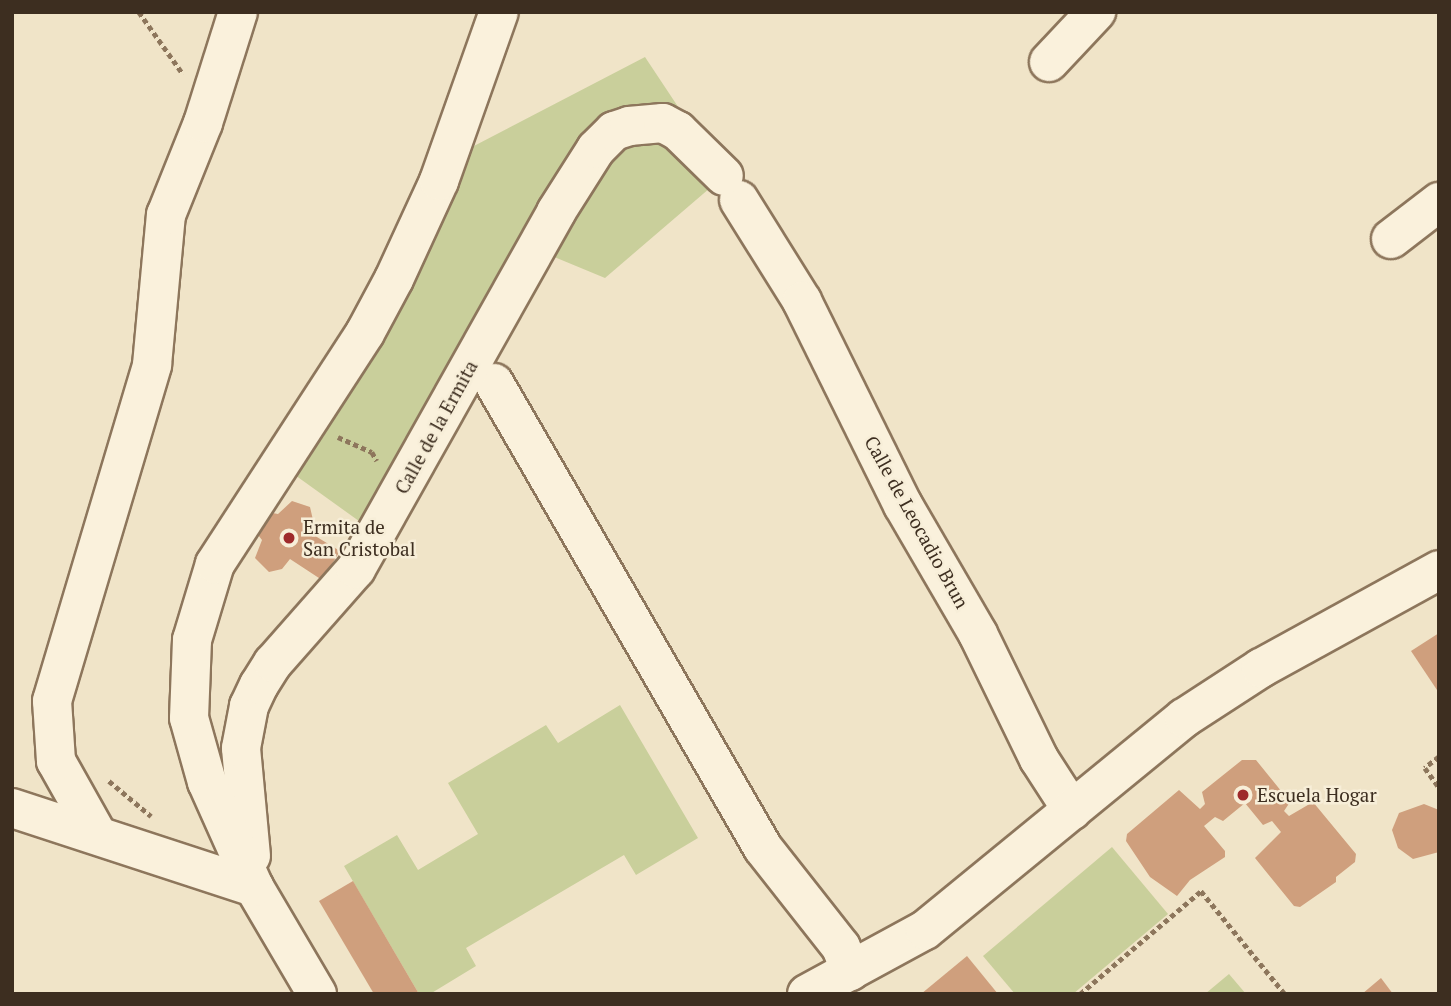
<!DOCTYPE html>
<html>
<head>
<meta charset="utf-8">
<style>
	body { margin:0 }
	#map { position:relative; width:1451px; height:1006px; overflow:hidden; background:#f0e4c8; font-family:"PT Serif",serif }
	div>[style] { position:absolute }
	.green>* { inset:0; background:#c9cf9b }
	.building>* { inset:0; background:#cf9f7d }
	.path>* { height:4.5px; margin-top:-2.25px; transform-origin:0; background:repeating-linear-gradient(90deg,#8d765c 0 5px,transparent 0 8.5px) }
	.roads { filter:drop-shadow(2px 0 #8d765c) drop-shadow(-2px 0 #8d765c) drop-shadow(0 2px #8d765c) drop-shadow(0 -2px #8d765c) }
	.minor>* { height:38px; margin:-19px; padding:0 19px; transform-origin:19px; border-radius:19px; background:#faf1dc }
	.dots>* { width:19px; height:19px; translate:-50% -50%; box-sizing:border-box; border:4px solid #f7eed8; border-radius:50% }
	span { translate:-50% -50%; white-space:nowrap; text-align:center; line-height:1.15; -webkit-text-stroke:5px #f7eed8; paint-order:stroke }
	.street-label { font-size:19px; color:#3d2e20 }
	.poi-label { font-size:19px; color:#3d2e20 }
	.left { translate:0 -50%; text-align:left }
	.frame { position:absolute; inset:0; border:14px solid #3d2e20; pointer-events:none }
</style>
</head>
<body>
<div id="map">
	<div class="green">
		<i style="clip-path:polygon(645px 57px,724px 176px,605px 278px,535px 249px,377px 534px,281px 465px,447px 160px)"></i>
		<i style="clip-path:polygon(620px 705px,698px 838px,636px 875px,624px 855px,466px 948px,476px 966px,430px 994px,419px 994px,344px 866px,397px 835px,418px 870px,478px 834px,448px 783px,546px 725px,558px 743px)"></i>
		<i style="clip-path:polygon(1112px 847px,1168px 914px,1073px 994px,1015px 994px,983px 956px)"></i>
		<i style="clip-path:polygon(1229px 974px,1246px 994px,1205px 994px)"></i>
	</div>
	<div class="building">
		<i style="clip-path:polygon(292px 501px,310px 507px,313px 520px,307px 531px,340px 551px,322px 580px,290px 559px,282px 569px,269px 572px,255px 558px,262px 540px,255px 531px,267px 512px,278px 514px)"></i>
		<i style="clip-path:polygon(1439px 633px,1439px 693px,1411px 651px)"></i>
		<i style="clip-path:polygon(1242px 760px,1256px 760px,1290px 802px,1284px 811px,1289px 816px,1313px 802px,1356px 854px,1355px 862px,1336px 877px,1336px 882px,1300px 907px,1294px 906px,1255px 858px,1281px 832px,1272px 821px,1263px 825px,1245px 803px,1223px 821px,1215px 817px,1204px 826px,1225px 851px,1225px 857px,1190px 880px,1177px 896px,1150px 877px,1126px 841px,1127px 834px,1179px 790px,1200px 809px,1205px 804px,1202px 792px)"></i>
		<i style="clip-path:polygon(1424px 804px,1439px 810px,1439px 852px,1413px 859px,1398px 848px,1392px 830px,1399px 813px)"></i>
		<i style="clip-path:polygon(353px 881px,419px 994px,374px 994px,319px 901px)"></i>
		<i style="clip-path:polygon(967px 956px,998px 994px,921px 994px)"></i>
		<i style="clip-path:polygon(1381px 978px,1393px 994px,1362px 994px)"></i>
	</div>
	<div class="path">
		<i style="left:139px;top:12px;width:76px;rotate:54.6deg"></i>
		<i style="left:338px;top:437px;width:37px;rotate:24deg"></i>
		<i style="left:372px;top:452px;width:10px;rotate:61deg"></i>
		<i style="left:1439px;top:757px;width:18px;rotate:142deg"></i>
		<i style="left:1425px;top:768px;width:24px;rotate:54deg"></i>
		<i style="left:109px;top:781px;width:55px;rotate:39.8deg"></i>
		<i style="left:1080px;top:994px;width:159px;rotate:-40.4deg"></i>
		<i style="left:1201px;top:891px;width:133px;rotate:50.8deg"></i>
	</div>
	<div class="roads">
		<div class="minor">
			<i style="left:1049px;top:62px;width:69px;rotate:-46.8deg"></i>
			<i style="left:739px;top:200px;width:119px;rotate:58deg"></i>
			<i style="left:802px;top:301px;width:228px;rotate:63.7deg"></i>
			<i style="left:903px;top:505px;width:149px;rotate:59.8deg"></i>
			<i style="left:978px;top:634px;width:139px;rotate:64deg"></i>
			<i style="left:1039px;top:759px;width:61px;rotate:57.1deg"></i>
			<i style="left:1391px;top:239px;width:61px;rotate:-37.6deg"></i>
			<i style="left:494px;top:383px;width:537px;rotate:59.95deg"></i>
			<i style="left:763px;top:848px;width:126px;rotate:51.8deg"></i>
			<i style="left:841px;top:947px;width:26px;rotate:69deg"></i>
			<i style="left:12px;top:808px;width:255px;rotate:18.1deg"></i>
			<i style="left:97px;top:834px;width:84px;rotate:-119.3deg"></i>
			<i style="left:56px;top:761px;width:60px;rotate:-93.8deg"></i>
			<i style="left:52px;top:701px;width:351px;rotate:-73.4deg"></i>
			<i style="left:152px;top:365px;width:151px;rotate:-84.7deg"></i>
			<i style="left:166px;top:215px;width:99px;rotate:-68.1deg"></i>
			<i style="left:203px;top:123px;width:116px;rotate:-72.5deg"></i>
			<i style="left:251px;top:856px;width:108px;rotate:-95.3deg"></i>
			<i style="left:241px;top:748px;width:43px;rotate:-79.2deg"></i>
			<i style="left:249px;top:706px;width:23px;rotate:-65deg"></i>
			<i style="left:259px;top:685px;width:26px;rotate:-58deg"></i>
			<i style="left:273px;top:663px;width:125px;rotate:-48.6deg"></i>
			<i style="left:356px;top:569px;width:409px;rotate:-60.7deg"></i>
			<i style="left:556px;top:212px;width:75px;rotate:-57.6deg"></i>
			<i style="left:596px;top:149px;width:25px;rotate:-45deg"></i>
			<i style="left:614px;top:131px;width:16px;rotate:-18deg"></i>
			<i style="left:629px;top:126px;width:34px;rotate:-5deg"></i>
			<i style="left:663px;top:123px;width:17px;rotate:28deg"></i>
			<i style="left:678px;top:131px;width:64px;rotate:44.4deg"></i>
			<i style="left:317px;top:994px;width:124px;rotate:-120.5deg"></i>
			<i style="left:254px;top:887px;width:115px;rotate:-114.1deg"></i>
			<i style="left:207px;top:782px;width:66px;rotate:-105.7deg"></i>
			<i style="left:189px;top:718px;width:78px;rotate:-87.8deg"></i>
			<i style="left:192px;top:640px;width:79px;rotate:-73.2deg"></i>
			<i style="left:215px;top:564px;width:275px;rotate:-57deg"></i>
			<i style="left:365px;top:333px;width:61px;rotate:-61.8deg"></i>
			<i style="left:394px;top:279px;width:108px;rotate:-65.3deg"></i>
			<i style="left:439px;top:181px;width:179px;rotate:-70.5deg"></i>
			<i style="left:807px;top:994px;width:134px;rotate:-28.5deg"></i>
			<i style="left:925px;top:930px;width:335px;rotate:-39.3deg"></i>
			<i style="left:1184px;top:718px;width:92px;rotate:-33deg"></i>
			<i style="left:1261px;top:668px;width:203px;rotate:-28.8deg"></i>
		</div>
	</div>
	<div class="dots">
		<i style="left:289px;top:538px;background:#9e2a2b"></i>
		<i style="left:1243px;top:795px;background:#9e2a2b"></i>
	</div>
	<div class="street-label">
		<span style="left:436px;top:427px;rotate:-61deg">Calle de la Ermita</span>
		<span style="left:917px;top:522px;rotate:61deg">Calle de Leocadio Brun</span>
	</div>
	<div class="poi-label">
		<span class="left" style="left:303px;top:538px">Ermita de<br>San Cristobal</span>
		<span class="left" style="left:1257px;top:795px">Escuela Hogar</span>
	</div>
	<div class="frame"></div>
</div>
</body>
</html>
